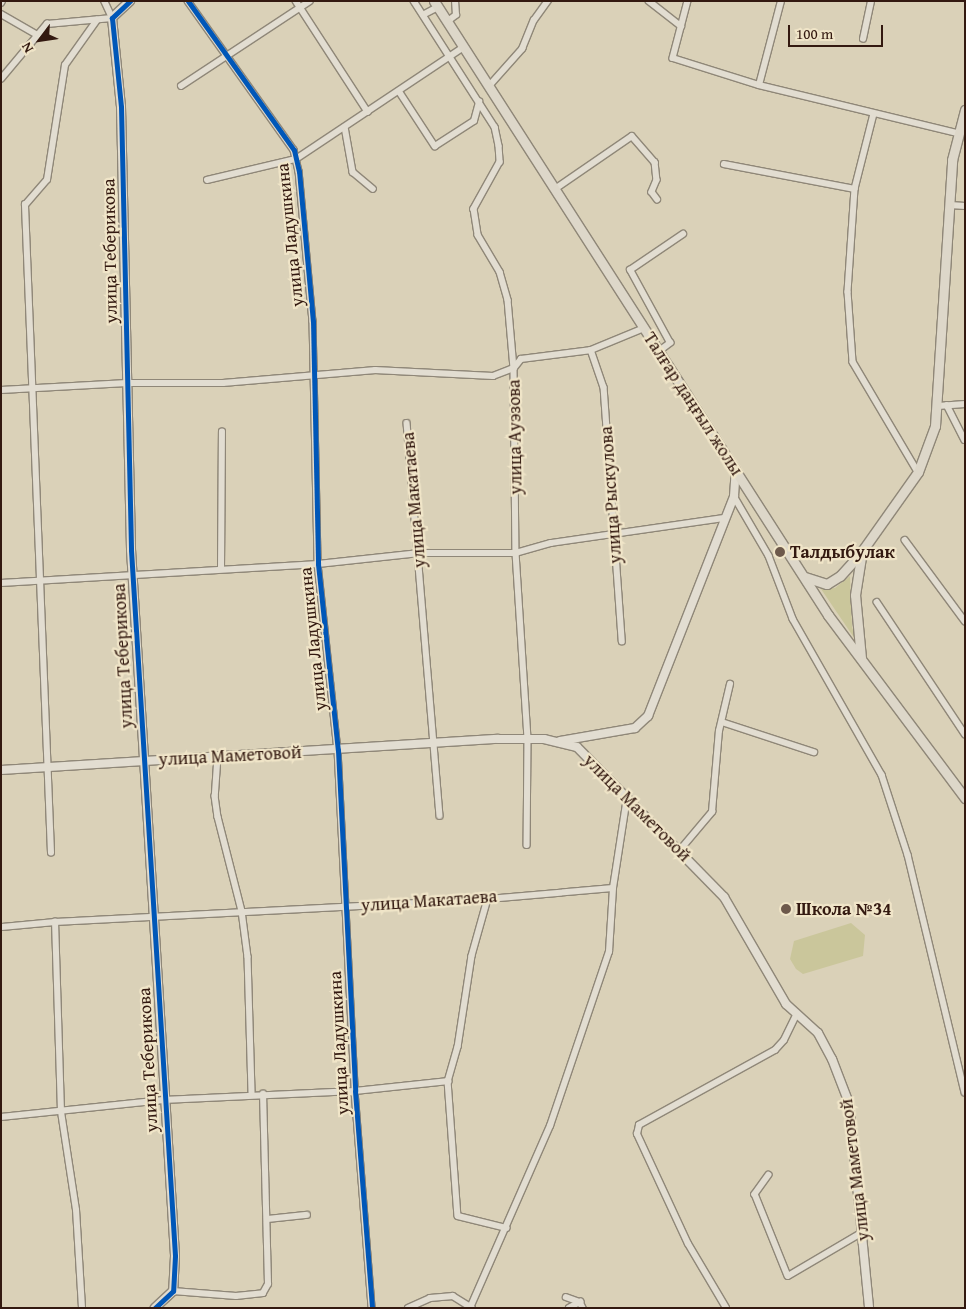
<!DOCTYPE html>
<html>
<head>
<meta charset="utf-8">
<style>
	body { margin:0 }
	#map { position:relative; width:966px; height:1309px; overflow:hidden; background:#dad1b8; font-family:"Gentium Book Plus",serif }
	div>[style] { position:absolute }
	.green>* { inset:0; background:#cac69b }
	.roads { filter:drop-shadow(1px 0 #8f8778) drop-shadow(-1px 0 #8f8778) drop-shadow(0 1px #8f8778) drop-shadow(0 -1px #8f8778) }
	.street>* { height:5.5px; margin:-2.75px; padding:0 2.75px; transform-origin:2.75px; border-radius:2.75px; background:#e2ddd1 }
	.secondary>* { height:8px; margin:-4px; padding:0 4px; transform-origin:4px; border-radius:4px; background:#e2ddd1 }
	.primary>* { height:9px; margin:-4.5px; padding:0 4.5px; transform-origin:4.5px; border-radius:4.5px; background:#ddd7c9 }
	.cycleway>* { height:5px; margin:-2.5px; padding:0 2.5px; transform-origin:2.5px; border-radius:2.5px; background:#0057b8 }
	.dots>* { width:14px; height:14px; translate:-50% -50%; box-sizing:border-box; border:2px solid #f0e5c8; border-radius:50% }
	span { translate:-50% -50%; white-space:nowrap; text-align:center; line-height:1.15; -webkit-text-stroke:4.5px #f0e5c8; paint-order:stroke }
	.street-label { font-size:18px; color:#331910 }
	.poi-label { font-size:18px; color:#331910; font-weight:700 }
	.left { translate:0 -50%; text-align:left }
	.frame { position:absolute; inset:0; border:2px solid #331910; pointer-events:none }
	.north { position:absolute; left:15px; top:15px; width:50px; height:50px; -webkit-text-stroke:4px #f0e5c8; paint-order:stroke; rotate:239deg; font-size:14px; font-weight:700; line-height:20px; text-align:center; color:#331910 }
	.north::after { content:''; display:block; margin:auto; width:18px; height:22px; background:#331910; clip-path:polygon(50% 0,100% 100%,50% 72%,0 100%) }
	.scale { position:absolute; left:788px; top:25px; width:95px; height:22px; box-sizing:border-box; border:2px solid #331910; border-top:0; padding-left:6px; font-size:15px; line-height:18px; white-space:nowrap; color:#331910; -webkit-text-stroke:4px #f0e5c8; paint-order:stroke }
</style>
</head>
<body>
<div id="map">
	<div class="green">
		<i style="clip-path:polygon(850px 576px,852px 627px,857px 642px,821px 589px,835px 588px)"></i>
		<i style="clip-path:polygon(851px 923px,865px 935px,863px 956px,803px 974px,796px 969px,790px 959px,794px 941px)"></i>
	</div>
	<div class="roads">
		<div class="street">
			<i style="left:188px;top:1px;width:183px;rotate:54.6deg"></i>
			<i style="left:294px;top:150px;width:22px;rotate:77deg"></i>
			<i style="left:299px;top:171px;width:151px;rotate:84.7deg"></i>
			<i style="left:313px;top:321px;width:243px;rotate:88.8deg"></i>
			<i style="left:318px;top:564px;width:187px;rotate:83.9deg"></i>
			<i style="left:338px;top:750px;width:341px;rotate:87.1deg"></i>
			<i style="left:355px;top:1091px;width:218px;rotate:85.5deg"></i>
			<i style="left:296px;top:1px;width:132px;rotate:57deg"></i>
			<i style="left:414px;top:1px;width:150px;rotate:57.3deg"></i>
			<i style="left:495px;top:127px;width:19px;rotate:78deg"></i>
			<i style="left:499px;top:146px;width:16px;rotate:86deg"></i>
			<i style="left:500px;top:162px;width:54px;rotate:119deg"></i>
			<i style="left:474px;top:209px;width:26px;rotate:81deg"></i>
			<i style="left:478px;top:235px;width:43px;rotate:59.3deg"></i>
			<i style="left:500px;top:272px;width:29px;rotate:74deg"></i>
			<i style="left:508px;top:300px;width:68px;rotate:85deg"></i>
			<i style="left:514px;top:368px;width:185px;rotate:89.4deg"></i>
			<i style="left:516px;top:553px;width:186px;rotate:86.3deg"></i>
			<i style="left:528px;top:739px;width:106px;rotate:90.5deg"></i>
			<i style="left:649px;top:1px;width:41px;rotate:38deg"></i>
			<i style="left:688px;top:1px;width:59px;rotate:104.7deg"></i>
			<i style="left:673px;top:58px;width:90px;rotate:17.4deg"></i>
			<i style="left:759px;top:85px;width:205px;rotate:13.6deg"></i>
			<i style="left:1px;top:3px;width:2px;rotate:-63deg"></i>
			<i style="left:1px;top:14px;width:40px;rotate:29.7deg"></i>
			<i style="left:423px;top:15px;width:17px;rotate:-28deg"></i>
			<i style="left:448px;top:21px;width:10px;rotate:-37deg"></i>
			<i style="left:456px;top:15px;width:14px;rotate:-94deg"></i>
			<i style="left:863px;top:39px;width:39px;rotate:-78deg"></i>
			<i style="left:1px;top:79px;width:72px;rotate:-50.1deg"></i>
			<i style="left:47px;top:24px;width:65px;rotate:-5.3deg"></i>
			<i style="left:112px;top:18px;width:19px;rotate:-115deg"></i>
			<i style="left:759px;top:85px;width:87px;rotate:-75.3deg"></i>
			<i style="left:181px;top:86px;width:154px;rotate:-33.4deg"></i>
			<i style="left:489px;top:86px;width:50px;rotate:-48.3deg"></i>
			<i style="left:522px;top:49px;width:31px;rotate:-68deg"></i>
			<i style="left:534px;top:20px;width:24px;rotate:-54deg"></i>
			<i style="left:399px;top:91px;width:66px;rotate:56.8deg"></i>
			<i style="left:435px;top:146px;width:46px;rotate:-32.7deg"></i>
			<i style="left:474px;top:121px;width:20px;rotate:-75deg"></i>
			<i style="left:874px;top:114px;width:77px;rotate:104.2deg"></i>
			<i style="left:855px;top:189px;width:103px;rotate:93.9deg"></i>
			<i style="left:848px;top:292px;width:70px;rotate:85.9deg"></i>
			<i style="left:853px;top:362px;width:128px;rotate:59.4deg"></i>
			<i style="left:345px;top:127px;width:46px;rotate:79.9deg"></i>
			<i style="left:353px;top:172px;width:26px;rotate:40deg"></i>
			<i style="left:724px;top:164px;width:133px;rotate:10.8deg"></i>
			<i style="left:207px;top:180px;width:91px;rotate:-13.3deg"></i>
			<i style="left:296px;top:159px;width:202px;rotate:-33.7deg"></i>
			<i style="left:555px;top:189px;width:93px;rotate:-34.5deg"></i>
			<i style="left:632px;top:136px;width:35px;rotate:49deg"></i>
			<i style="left:655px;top:162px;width:18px;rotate:84deg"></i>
			<i style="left:657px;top:180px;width:13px;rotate:113deg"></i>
			<i style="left:652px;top:192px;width:9px;rotate:54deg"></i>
			<i style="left:950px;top:205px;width:15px;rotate:4deg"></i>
			<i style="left:591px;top:350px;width:39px;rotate:71deg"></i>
			<i style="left:604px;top:387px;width:255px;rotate:85.9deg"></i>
			<i style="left:659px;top:351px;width:14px;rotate:-36deg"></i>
			<i style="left:670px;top:343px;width:83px;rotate:-118.7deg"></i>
			<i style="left:630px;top:270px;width:64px;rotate:-34.2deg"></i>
			<i style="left:1px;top:390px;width:126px;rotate:-3.2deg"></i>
			<i style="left:127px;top:383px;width:96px"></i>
			<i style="left:223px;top:383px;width:153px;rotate:-4.9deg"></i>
			<i style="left:375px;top:370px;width:118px;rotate:2.9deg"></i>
			<i style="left:493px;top:376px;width:22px;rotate:-21deg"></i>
			<i style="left:514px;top:368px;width:11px;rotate:-52deg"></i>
			<i style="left:521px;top:359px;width:71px;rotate:-7.3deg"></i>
			<i style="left:591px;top:350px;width:57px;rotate:-22.5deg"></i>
			<i style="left:947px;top:405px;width:39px;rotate:63deg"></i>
			<i style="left:938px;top:406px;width:27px;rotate:-4deg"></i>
			<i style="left:407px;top:423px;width:394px;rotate:85.2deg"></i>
			<i style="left:734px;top:496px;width:69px;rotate:59.7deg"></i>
			<i style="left:769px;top:556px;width:67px;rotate:69.1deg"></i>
			<i style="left:793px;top:619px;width:180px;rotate:60.3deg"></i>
			<i style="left:882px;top:775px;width:84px;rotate:72deg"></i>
			<i style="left:908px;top:855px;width:244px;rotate:76.5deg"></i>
			<i style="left:905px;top:540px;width:101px;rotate:53.5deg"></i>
			<i style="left:221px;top:569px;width:137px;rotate:-89.6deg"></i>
			<i style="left:1px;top:583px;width:318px;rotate:-3.4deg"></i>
			<i style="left:318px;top:564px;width:102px;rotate:-6.2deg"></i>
			<i style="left:419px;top:553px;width:97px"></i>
			<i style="left:516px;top:553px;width:36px;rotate:-16deg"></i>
			<i style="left:551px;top:543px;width:175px;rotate:-8.2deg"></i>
			<i style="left:877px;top:602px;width:159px;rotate:56.3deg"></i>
			<i style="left:722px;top:722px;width:97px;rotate:18.1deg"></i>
			<i style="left:218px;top:757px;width:39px;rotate:94deg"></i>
			<i style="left:215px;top:796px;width:21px;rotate:82deg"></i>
			<i style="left:218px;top:817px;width:97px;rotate:75.7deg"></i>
			<i style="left:242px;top:911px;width:46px;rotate:82.6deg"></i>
			<i style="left:248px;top:957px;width:137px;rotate:88.3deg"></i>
			<i style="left:680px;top:850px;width:50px;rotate:-49.9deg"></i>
			<i style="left:712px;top:812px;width:81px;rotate:-85.1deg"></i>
			<i style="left:719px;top:731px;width:48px;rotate:-76.8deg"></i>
			<i style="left:51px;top:853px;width:649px;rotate:-92.3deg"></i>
			<i style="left:25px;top:205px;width:33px;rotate:-49deg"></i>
			<i style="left:47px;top:180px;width:116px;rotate:-81.1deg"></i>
			<i style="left:65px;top:65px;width:55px;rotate:-54.6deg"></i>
			<i style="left:488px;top:899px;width:59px;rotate:105.7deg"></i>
			<i style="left:472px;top:956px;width:92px;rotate:98.7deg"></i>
			<i style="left:458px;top:1047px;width:35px;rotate:106deg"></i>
			<i style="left:448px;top:1081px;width:135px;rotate:85.8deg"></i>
			<i style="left:458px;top:1216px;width:50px;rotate:13.8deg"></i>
			<i style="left:1px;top:927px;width:54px;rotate:-5.3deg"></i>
			<i style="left:1px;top:1117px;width:163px;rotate:-6deg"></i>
			<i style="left:163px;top:1100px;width:192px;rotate:-2.7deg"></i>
			<i style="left:355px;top:1091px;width:94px;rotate:-6.1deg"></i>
			<i style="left:769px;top:1175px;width:24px;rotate:126deg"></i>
			<i style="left:755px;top:1194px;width:88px;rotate:68.1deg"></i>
			<i style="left:788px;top:1276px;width:87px;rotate:-30.4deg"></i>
			<i style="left:268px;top:1219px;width:39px;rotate:-6deg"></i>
			<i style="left:173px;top:1291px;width:63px;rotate:4.5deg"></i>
			<i style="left:236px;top:1296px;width:27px;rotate:-6deg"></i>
			<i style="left:263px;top:1293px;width:10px;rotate:-61deg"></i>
			<i style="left:268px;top:1284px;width:190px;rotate:-91.5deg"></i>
			<i style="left:566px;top:1297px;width:15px;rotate:20deg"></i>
			<i style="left:580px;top:1302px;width:7px;rotate:63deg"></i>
			<i style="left:82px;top:1308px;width:98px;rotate:-93.5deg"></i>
			<i style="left:76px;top:1210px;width:99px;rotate:-98.7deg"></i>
			<i style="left:61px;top:1112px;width:190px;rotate:-91.8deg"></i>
			<i style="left:55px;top:922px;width:434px;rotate:-3deg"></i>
			<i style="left:488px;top:899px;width:125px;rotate:-5deg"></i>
			<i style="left:408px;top:1308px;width:24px;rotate:-24deg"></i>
			<i style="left:430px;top:1298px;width:23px;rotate:-5deg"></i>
			<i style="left:453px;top:1296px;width:22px;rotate:32deg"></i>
			<i style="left:470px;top:1308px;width:199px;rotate:-66.3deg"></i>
			<i style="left:550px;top:1126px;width:184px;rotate:-71.3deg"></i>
			<i style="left:609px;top:952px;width:64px;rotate:-86.4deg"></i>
			<i style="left:613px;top:888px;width:91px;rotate:-81.2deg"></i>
			<i style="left:569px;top:1308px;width:13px;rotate:-29deg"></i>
			<i style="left:726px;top:1308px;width:74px;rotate:-120.7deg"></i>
			<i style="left:688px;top:1244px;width:121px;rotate:-114.9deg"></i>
			<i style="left:637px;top:1134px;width:9px;rotate:-77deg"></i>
			<i style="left:639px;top:1125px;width:155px;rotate:-28.9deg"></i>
			<i style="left:775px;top:1050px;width:13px;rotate:-48deg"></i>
			<i style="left:784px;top:1040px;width:28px;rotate:-64deg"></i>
		</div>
		<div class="secondary">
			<i style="left:130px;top:1px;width:25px;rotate:137deg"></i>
			<i style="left:112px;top:18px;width:89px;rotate:84.2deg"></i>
			<i style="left:121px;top:107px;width:443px;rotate:88.7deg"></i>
			<i style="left:131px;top:550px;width:707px;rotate:86.43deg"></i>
			<i style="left:175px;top:1256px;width:35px;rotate:93deg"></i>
			<i style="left:173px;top:1291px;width:25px;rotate:137deg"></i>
			<i style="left:560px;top:741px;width:76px;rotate:-9.8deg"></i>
			<i style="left:635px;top:728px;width:18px;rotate:-43deg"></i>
			<i style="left:648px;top:716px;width:236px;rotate:-68.6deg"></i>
			<i style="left:734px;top:496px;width:26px;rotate:-86deg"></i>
			<i style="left:1px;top:770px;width:498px;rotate:-3.6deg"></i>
			<i style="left:498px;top:739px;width:46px"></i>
			<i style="left:544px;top:739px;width:34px;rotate:14deg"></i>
			<i style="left:577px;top:747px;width:210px;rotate:45.6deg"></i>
			<i style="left:724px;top:897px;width:124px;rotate:59.9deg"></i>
			<i style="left:786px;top:1004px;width:43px;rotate:42.2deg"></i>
			<i style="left:818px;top:1033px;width:30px;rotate:62deg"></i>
			<i style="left:832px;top:1059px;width:47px;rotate:68.9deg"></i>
			<i style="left:849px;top:1103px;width:206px;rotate:84.4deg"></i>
		</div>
		<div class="primary">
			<i style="left:434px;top:1px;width:730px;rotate:57.31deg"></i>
			<i style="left:828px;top:615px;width:229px;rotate:53.2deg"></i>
			<i style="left:805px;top:577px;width:23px;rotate:18deg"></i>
			<i style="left:827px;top:584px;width:15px;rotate:-32deg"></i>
			<i style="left:840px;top:576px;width:28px;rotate:-48deg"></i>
			<i style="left:861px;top:658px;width:63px;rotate:-95.4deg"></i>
			<i style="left:855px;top:595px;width:45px;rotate:-81deg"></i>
			<i style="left:862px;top:551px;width:97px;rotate:-54.7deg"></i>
			<i style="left:918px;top:472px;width:49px;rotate:-69.7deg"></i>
			<i style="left:935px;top:426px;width:267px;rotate:-86.3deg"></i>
			<i style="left:952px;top:160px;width:52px;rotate:-75.4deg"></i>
		</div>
	</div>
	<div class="cycleway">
		<i style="left:130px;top:1px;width:25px;rotate:137deg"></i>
		<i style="left:112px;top:18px;width:89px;rotate:84.2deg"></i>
		<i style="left:121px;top:107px;width:443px;rotate:88.7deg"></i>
		<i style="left:131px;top:550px;width:707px;rotate:86.43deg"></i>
		<i style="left:175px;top:1256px;width:35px;rotate:93deg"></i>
		<i style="left:173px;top:1291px;width:25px;rotate:137deg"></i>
		<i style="left:188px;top:1px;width:183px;rotate:54.6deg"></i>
		<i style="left:294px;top:150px;width:22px;rotate:77deg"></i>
		<i style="left:299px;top:171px;width:151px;rotate:84.7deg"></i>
		<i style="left:313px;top:321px;width:243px;rotate:88.8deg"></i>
		<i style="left:318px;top:564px;width:187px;rotate:83.9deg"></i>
		<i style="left:338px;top:750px;width:341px;rotate:87.1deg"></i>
		<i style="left:355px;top:1091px;width:218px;rotate:85.5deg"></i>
	</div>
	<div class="dots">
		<i style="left:780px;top:552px;background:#6d594b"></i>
		<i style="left:786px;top:909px;background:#6d594b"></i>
	</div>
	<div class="street-label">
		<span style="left:290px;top:235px;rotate:-96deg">улица Ладушкина</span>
		<span style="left:110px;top:251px;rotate:-91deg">улица Теберикова</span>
		<span style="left:693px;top:404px;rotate:57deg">Талғар даңғыл жолы</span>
		<span style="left:515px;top:437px;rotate:-91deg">улица Ауэзова</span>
		<span style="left:611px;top:495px;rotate:-94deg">улица Рыскулова</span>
		<span style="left:414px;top:500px;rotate:-95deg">улица Макатаева</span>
		<span style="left:313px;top:639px;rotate:-96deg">улица Ладушкина</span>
		<span style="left:123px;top:656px;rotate:-93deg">улица Теберикова</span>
		<span style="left:230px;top:756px;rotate:-3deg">улица Маметовой</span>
		<span style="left:637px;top:808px;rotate:45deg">улица Маметовой</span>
		<span style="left:429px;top:901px;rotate:-4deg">улица Макатаева</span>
		<span style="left:339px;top:1043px;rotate:-93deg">улица Ладушкина</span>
		<span style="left:148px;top:1060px;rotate:-93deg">улица Теберикова</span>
		<span style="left:855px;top:1170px;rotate:-97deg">улица Маметовой</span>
	</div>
	<div class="poi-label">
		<span class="left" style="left:790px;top:552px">Талдыбулак</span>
		<span class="left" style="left:796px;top:909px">Школа №34</span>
	</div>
	<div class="frame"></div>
	<div class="north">N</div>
	<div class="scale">100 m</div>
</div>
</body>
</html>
